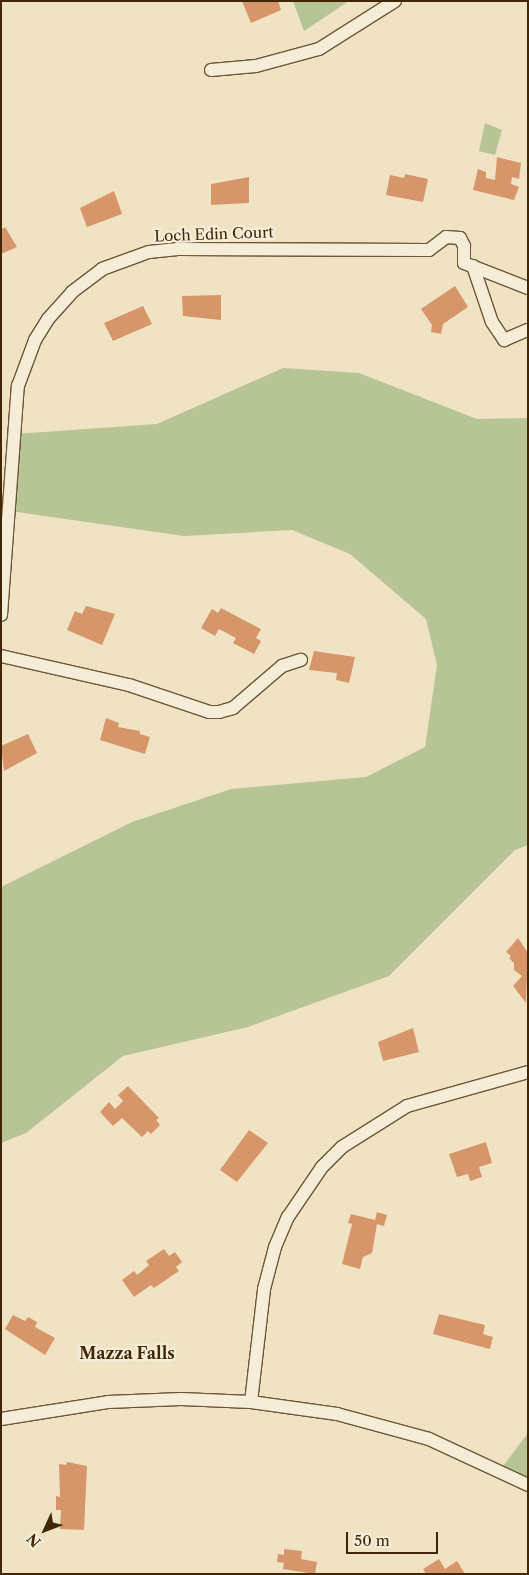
<!DOCTYPE html>
<html>
<head>
<meta charset="utf-8">
<style>
	body { margin:0 }
	#map { position:relative; width:529px; height:1575px; overflow:hidden; background:#efe3c3; font-family:"Libre Caslon Text",serif }
	div>[style] { position:absolute }
	.green>* { inset:0; background:#b7c495 }
	.building>* { inset:0; background:#d7956a }
	.roads { filter:drop-shadow(1px 0 #6c5735) drop-shadow(-1px 0 #6c5735) drop-shadow(0 1px #6c5735) drop-shadow(0 -1px #6c5735) }
	.minor>* { height:12px; margin:-6px; padding:0 6px; transform-origin:6px; border-radius:6px; background:#f5edd8 }
	span { translate:-50% -50%; white-space:nowrap; text-align:center; line-height:1.15; -webkit-text-stroke:4.5px #f5edd8; paint-order:stroke }
	.street-label { font-size:15px; color:#402806 }
	.neighbourhood-label { font-size:16px; color:#402806; font-weight:700 }
	.frame { position:absolute; inset:0; border:2px solid #402806; pointer-events:none }
	.north { position:absolute; left:20px; top:1505px; width:50px; height:50px; -webkit-text-stroke:4px #f5edd8; paint-order:stroke; rotate:227deg; font-size:14px; font-weight:700; line-height:20px; text-align:center; color:#402806 }
	.north::after { content:''; display:block; margin:auto; width:18px; height:22px; background:#402806; clip-path:polygon(50% 0,100% 100%,50% 72%,0 100%) }
	.scale { position:absolute; left:346px; top:1532px; width:92px; height:22px; box-sizing:border-box; border:2px solid #402806; border-top:0; padding-left:6px; font-size:15px; line-height:18px; white-space:nowrap; color:#402806; -webkit-text-stroke:4px #f5edd8; paint-order:stroke }
</style>
</head>
<body>
<div id="map">
	<div class="green">
		<i style="clip-path:polygon(293px 1px,349px 1px,304px 31px)"></i>
		<i style="clip-path:polygon(485px 123px,502px 130px,495px 155px,479px 151px)"></i>
		<i style="clip-path:polygon(283px 368px,359px 373px,477px 419px,528px 418px,528px 845px,515px 850px,389px 976px,248px 1027px,123px 1056px,26px 1133px,1px 1143px,1px 887px,132px 822px,231px 789px,366px 777px,425px 747px,437px 665px,426px 619px,350px 554px,292px 530px,184px 536px,10px 511px,15px 434px,157px 424px)"></i>
		<i style="clip-path:polygon(528px 1433px,528px 1485px,500px 1470px)"></i>
	</div>
	<div class="building">
		<i style="clip-path:polygon(242px 1px,278px 1px,281px 10px,251px 23px)"></i>
		<i style="clip-path:polygon(497px 157px,521px 163px,519px 179px,512px 177px,511px 184px,519px 187px,514px 200px,473px 190px,478px 169px,486px 172px,486px 178px,495px 180px)"></i>
		<i style="clip-path:polygon(405px 174px,428px 179px,423px 202px,386px 195px,390px 175px,404px 178px)"></i>
		<i style="clip-path:polygon(249px 177px,249px 203px,211px 205px,211px 184px)"></i>
		<i style="clip-path:polygon(114px 191px,122px 214px,87px 227px,80px 208px)"></i>
		<i style="clip-path:polygon(5px 227px,17px 247px,1px 254px,1px 230px)"></i>
		<i style="clip-path:polygon(455px 286px,468px 307px,443px 324px,441px 334px,431px 332px,432px 325px,421px 309px)"></i>
		<i style="clip-path:polygon(221px 295px,221px 320px,183px 316px,182px 296px)"></i>
		<i style="clip-path:polygon(143px 306px,152px 324px,113px 341px,104px 323px)"></i>
		<i style="clip-path:polygon(86px 606px,115px 614px,102px 645px,67px 630px,75px 611px,82px 614px)"></i>
		<i style="clip-path:polygon(221px 608px,261px 629px,256px 638px,261px 641px,254px 654px,233px 643px,236px 638px,219px 629px,215px 636px,201px 628px,212px 609px,218px 613px)"></i>
		<i style="clip-path:polygon(314px 651px,355px 657px,349px 683px,336px 680px,337px 673px,309px 670px)"></i>
		<i style="clip-path:polygon(106px 718px,119px 723px,118px 727px,140px 731px,140px 734px,150px 737px,145px 754px,100px 740px)"></i>
		<i style="clip-path:polygon(28px 734px,37px 753px,4px 771px,1px 746px)"></i>
		<i style="clip-path:polygon(518px 938px,528px 953px,526px 1003px,513px 986px,522px 976px,514px 970px,514px 963px,509px 958px,511px 956px,506px 952px)"></i>
		<i style="clip-path:polygon(413px 1028px,419px 1052px,383px 1061px,378px 1042px)"></i>
		<i style="clip-path:polygon(128px 1086px,159px 1118px,156px 1120px,160px 1125px,151px 1134px,148px 1131px,142px 1137px,122px 1118px,113px 1126px,100px 1112px,109px 1102px,115px 1109px,123px 1101px,118px 1095px)"></i>
		<i style="clip-path:polygon(249px 1130px,268px 1143px,237px 1182px,220px 1170px)"></i>
		<i style="clip-path:polygon(486px 1142px,492px 1163px,479px 1167px,482px 1177px,470px 1181px,468px 1174px,457px 1177px,449px 1154px)"></i>
		<i style="clip-path:polygon(377px 1212px,387px 1215px,384px 1226px,377px 1224px,372px 1253px,363px 1257px,360px 1269px,342px 1264px,352px 1224px,348px 1223px,351px 1214px,375px 1220px)"></i>
		<i style="clip-path:polygon(164px 1249px,169px 1256px,175px 1252px,182px 1262px,176px 1267px,179px 1271px,154px 1288px,151px 1285px,134px 1297px,122px 1280px,134px 1271px,137px 1275px,142px 1271px,149px 1265px,146px 1261px)"></i>
		<i style="clip-path:polygon(439px 1314px,485px 1325px,483px 1334px,493px 1337px,490px 1349px,433px 1334px)"></i>
		<i style="clip-path:polygon(13px 1315px,25px 1321px,28px 1317px,37px 1322px,35px 1327px,55px 1338px,45px 1355px,5px 1329px)"></i>
		<i style="clip-path:polygon(67px 1462px,87px 1466px,84px 1530px,60px 1529px,61px 1510px,56px 1510px,56px 1496px,60px 1497px,59px 1464px,66px 1465px)"></i>
		<i style="clip-path:polygon(284px 1549px,302px 1551px,301px 1559px,317px 1562px,315px 1574px,283px 1569px,284px 1563px,277px 1562px,278px 1554px,284px 1555px)"></i>
		<i style="clip-path:polygon(439px 1559px,445px 1569px,457px 1561px,465px 1574px,426px 1574px,423px 1569px)"></i>
	</div>
	<div class="roads">
		<div class="minor">
			<i style="left:211px;top:70px;width:45px;rotate:-5.1deg"></i>
			<i style="left:256px;top:66px;width:65px;rotate:-15.1deg"></i>
			<i style="left:319px;top:49px;width:90px;rotate:-32.3deg"></i>
			<i style="left:473px;top:266px;width:59px;rotate:71.3deg"></i>
			<i style="left:492px;top:322px;width:22px;rotate:56deg"></i>
			<i style="left:504px;top:340px;width:26px;rotate:-23deg"></i>
			<i style="left:1px;top:615px;width:230px;rotate:-85.8deg"></i>
			<i style="left:18px;top:386px;width:49px;rotate:-69.7deg"></i>
			<i style="left:35px;top:340px;width:25px;rotate:-58deg"></i>
			<i style="left:48px;top:319px;width:36px;rotate:-48deg"></i>
			<i style="left:72px;top:292px;width:38px;rotate:-37deg"></i>
			<i style="left:102px;top:269px;width:50px;rotate:-19.9deg"></i>
			<i style="left:149px;top:252px;width:29px;rotate:-6deg"></i>
			<i style="left:178px;top:249px;width:251px;rotate:0.2deg"></i>
			<i style="left:429px;top:250px;width:21px;rotate:-37deg"></i>
			<i style="left:446px;top:237px;width:14px;rotate:4deg"></i>
			<i style="left:460px;top:238px;width:9px;rotate:63deg"></i>
			<i style="left:464px;top:246px;width:17px;rotate:90deg"></i>
			<i style="left:464px;top:263px;width:69px;rotate:21.3deg"></i>
			<i style="left:1px;top:656px;width:131px;rotate:12.8deg"></i>
			<i style="left:129px;top:685px;width:84px;rotate:18.6deg"></i>
			<i style="left:209px;top:712px;width:10px"></i>
			<i style="left:219px;top:712px;width:15px;rotate:-16deg"></i>
			<i style="left:233px;top:708px;width:65px;rotate:-40.6deg"></i>
			<i style="left:282px;top:666px;width:20px;rotate:-18deg"></i>
			<i style="left:251px;top:1402px;width:114px;rotate:-83.4deg"></i>
			<i style="left:264px;top:1289px;width:43px;rotate:-75.3deg"></i>
			<i style="left:275px;top:1247px;width:33px;rotate:-67deg"></i>
			<i style="left:288px;top:1217px;width:60px;rotate:-55.8deg"></i>
			<i style="left:322px;top:1167px;width:28px;rotate:-45deg"></i>
			<i style="left:342px;top:1147px;width:77px;rotate:-32.2deg"></i>
			<i style="left:407px;top:1106px;width:126px;rotate:-15.7deg"></i>
			<i style="left:1px;top:1419px;width:108px;rotate:-9deg"></i>
			<i style="left:108px;top:1402px;width:73px;rotate:-2.4deg"></i>
			<i style="left:181px;top:1399px;width:70px;rotate:2.5deg"></i>
			<i style="left:251px;top:1402px;width:87px;rotate:7.9deg"></i>
			<i style="left:337px;top:1414px;width:95px;rotate:15.2deg"></i>
			<i style="left:429px;top:1439px;width:109px;rotate:24.9deg"></i>
		</div>
	</div>
	<div class="street-label">
		<span style="left:214px;top:234px;rotate:-2deg">Loch Edin Court</span>
	</div>
	<div class="neighbourhood-label">
		<span style="left:127px;top:1353px">Mazza Falls</span>
	</div>
	<div class="frame"></div>
	<div class="north">N</div>
	<div class="scale">50 m</div>
</div>
</body>
</html>
